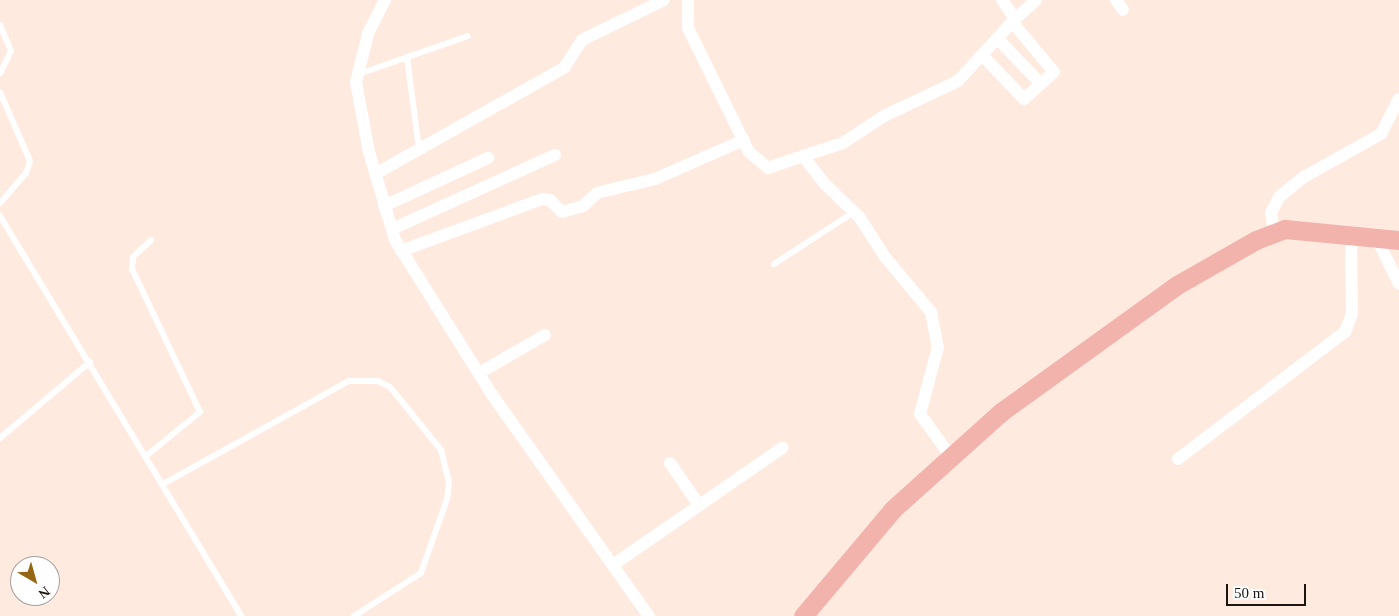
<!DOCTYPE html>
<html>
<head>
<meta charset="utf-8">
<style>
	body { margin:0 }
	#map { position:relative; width:1399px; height:616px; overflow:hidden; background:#ffeae0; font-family:"Times New Roman",serif }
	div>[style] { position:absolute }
	.service>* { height:6px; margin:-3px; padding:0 3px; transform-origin:3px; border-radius:3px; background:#fff }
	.minor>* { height:12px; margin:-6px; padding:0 6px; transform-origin:6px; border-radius:6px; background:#fff }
	.primary>* { height:19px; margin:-9.5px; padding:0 9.5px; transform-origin:9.5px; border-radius:9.5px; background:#f3b3ad }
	span { translate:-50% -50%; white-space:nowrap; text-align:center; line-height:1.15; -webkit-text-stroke:5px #fff; paint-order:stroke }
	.north { position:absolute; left:10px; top:556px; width:50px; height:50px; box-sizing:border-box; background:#fff; border:1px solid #a4a1a0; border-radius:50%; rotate:142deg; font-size:14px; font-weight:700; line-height:20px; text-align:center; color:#1c1511 }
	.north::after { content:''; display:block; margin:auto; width:18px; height:22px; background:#956615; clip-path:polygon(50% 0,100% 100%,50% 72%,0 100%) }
	.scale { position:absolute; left:1226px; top:584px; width:80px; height:22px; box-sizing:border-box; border:2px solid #1c1511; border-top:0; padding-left:6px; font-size:15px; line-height:18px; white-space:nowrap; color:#1c1511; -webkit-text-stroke:4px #fff; paint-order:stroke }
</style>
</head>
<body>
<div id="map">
	<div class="service">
		<i style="left:0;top:25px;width:28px;rotate:67deg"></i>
		<i style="left:11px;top:51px;width:25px;rotate:116deg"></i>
		<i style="left:407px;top:57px;width:94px;rotate:82.6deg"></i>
		<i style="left:359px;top:74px;width:115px;rotate:-19.2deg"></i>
		<i style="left:0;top:92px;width:75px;rotate:66.5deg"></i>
		<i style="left:30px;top:161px;width:13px;rotate:108deg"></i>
		<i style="left:26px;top:173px;width:40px;rotate:131deg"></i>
		<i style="left:0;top:216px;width:467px;rotate:58.9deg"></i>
		<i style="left:774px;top:264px;width:95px;rotate:-33deg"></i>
		<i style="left:0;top:438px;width:118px;rotate:-40.2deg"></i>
		<i style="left:146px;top:456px;width:70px;rotate:-39.2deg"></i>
		<i style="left:200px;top:412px;width:158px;rotate:-115.4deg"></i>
		<i style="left:132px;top:269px;width:12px;rotate:-85deg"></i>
		<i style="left:133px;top:257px;width:25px;rotate:-43deg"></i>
		<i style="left:163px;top:484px;width:213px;rotate:-29deg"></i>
		<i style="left:349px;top:381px;width:29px"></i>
		<i style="left:378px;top:381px;width:13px;rotate:27deg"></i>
		<i style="left:390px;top:387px;width:81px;rotate:51deg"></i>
		<i style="left:441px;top:450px;width:32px;rotate:76deg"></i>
		<i style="left:449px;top:481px;width:18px;rotate:96deg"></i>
		<i style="left:447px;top:499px;width:78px;rotate:109.4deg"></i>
		<i style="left:421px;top:573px;width:80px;rotate:147.3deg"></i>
	</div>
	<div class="minor">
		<i style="left:385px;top:0;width:38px;rotate:117deg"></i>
		<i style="left:368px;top:34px;width:49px;rotate:104deg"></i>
		<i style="left:356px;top:82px;width:71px;rotate:79.5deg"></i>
		<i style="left:369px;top:152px;width:92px;rotate:73.5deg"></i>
		<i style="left:395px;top:240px;width:184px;rotate:57.9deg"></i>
		<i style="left:493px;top:396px;width:270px;rotate:54.7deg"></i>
		<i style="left:688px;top:0;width:28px;rotate:90deg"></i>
		<i style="left:688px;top:28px;width:138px;rotate:63.8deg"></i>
		<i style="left:749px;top:152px;width:25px;rotate:40deg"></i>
		<i style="left:768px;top:168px;width:37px;rotate:-19deg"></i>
		<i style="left:803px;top:156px;width:36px;rotate:52deg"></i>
		<i style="left:825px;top:184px;width:49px;rotate:44.2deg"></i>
		<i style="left:860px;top:218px;width:46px;rotate:57.3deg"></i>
		<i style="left:885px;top:257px;width:72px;rotate:50.1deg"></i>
		<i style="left:931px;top:312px;width:36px;rotate:79deg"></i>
		<i style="left:938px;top:347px;width:69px;rotate:105deg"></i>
		<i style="left:920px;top:414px;width:53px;rotate:54.2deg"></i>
		<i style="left:1116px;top:0;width:12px;rotate:55deg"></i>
		<i style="left:1015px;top:19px;width:28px;rotate:-42deg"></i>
		<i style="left:998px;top:39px;width:62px;rotate:46.3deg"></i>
		<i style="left:983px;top:56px;width:59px;rotate:46.4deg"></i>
		<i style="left:1024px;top:99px;width:40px;rotate:-42deg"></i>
		<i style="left:1054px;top:72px;width:65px;rotate:-130deg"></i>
		<i style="left:803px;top:156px;width:42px;rotate:-18deg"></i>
		<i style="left:843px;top:143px;width:49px;rotate:-33.4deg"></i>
		<i style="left:884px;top:116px;width:82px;rotate:-25.3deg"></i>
		<i style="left:958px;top:81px;width:84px;rotate:-47.4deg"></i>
		<i style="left:1015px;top:19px;width:23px;rotate:-124deg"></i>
		<i style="left:375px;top:174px;width:217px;rotate:-29.3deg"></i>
		<i style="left:564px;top:68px;width:33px;rotate:-57deg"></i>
		<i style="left:582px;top:40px;width:91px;rotate:-26deg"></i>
		<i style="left:384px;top:206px;width:115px;rotate:-24.8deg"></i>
		<i style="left:392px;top:229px;width:179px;rotate:-24.4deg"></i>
		<i style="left:1274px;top:232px;width:19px;rotate:-99deg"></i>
		<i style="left:1271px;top:213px;width:18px;rotate:-63deg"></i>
		<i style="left:1279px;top:197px;width:32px;rotate:-39deg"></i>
		<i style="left:1304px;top:177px;width:88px;rotate:-29.2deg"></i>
		<i style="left:1381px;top:134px;width:39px;rotate:-63deg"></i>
		<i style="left:1376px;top:237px;width:52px;rotate:63.9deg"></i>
		<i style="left:401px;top:251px;width:150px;rotate:-20.2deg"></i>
		<i style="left:542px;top:199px;width:8px;rotate:7deg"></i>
		<i style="left:550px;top:200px;width:17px;rotate:45deg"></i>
		<i style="left:562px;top:212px;width:22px;rotate:-16deg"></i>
		<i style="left:583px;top:206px;width:19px;rotate:-43deg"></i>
		<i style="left:597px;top:193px;width:60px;rotate:-13.6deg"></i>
		<i style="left:655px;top:179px;width:97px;rotate:-23.7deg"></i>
		<i style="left:479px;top:373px;width:76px;rotate:-29.9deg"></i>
		<i style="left:1178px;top:459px;width:210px;rotate:-37.3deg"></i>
		<i style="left:1345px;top:332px;width:19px;rotate:-69deg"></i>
		<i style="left:1352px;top:314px;width:80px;rotate:-90.7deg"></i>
		<i style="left:670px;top:463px;width:51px;rotate:55.4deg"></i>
		<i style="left:613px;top:565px;width:206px;rotate:-34.7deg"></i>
	</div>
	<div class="primary">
		<i style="left:803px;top:616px;width:140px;rotate:-49.9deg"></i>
		<i style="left:893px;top:509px;width:145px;rotate:-41.9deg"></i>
		<i style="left:1001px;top:412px;width:217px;rotate:-35.8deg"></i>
		<i style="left:1177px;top:285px;width:91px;rotate:-29.7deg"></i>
		<i style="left:1256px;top:240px;width:31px;rotate:-21deg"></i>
		<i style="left:1285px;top:229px;width:115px;rotate:5.5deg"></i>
	</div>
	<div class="north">N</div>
	<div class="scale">50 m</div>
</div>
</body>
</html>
